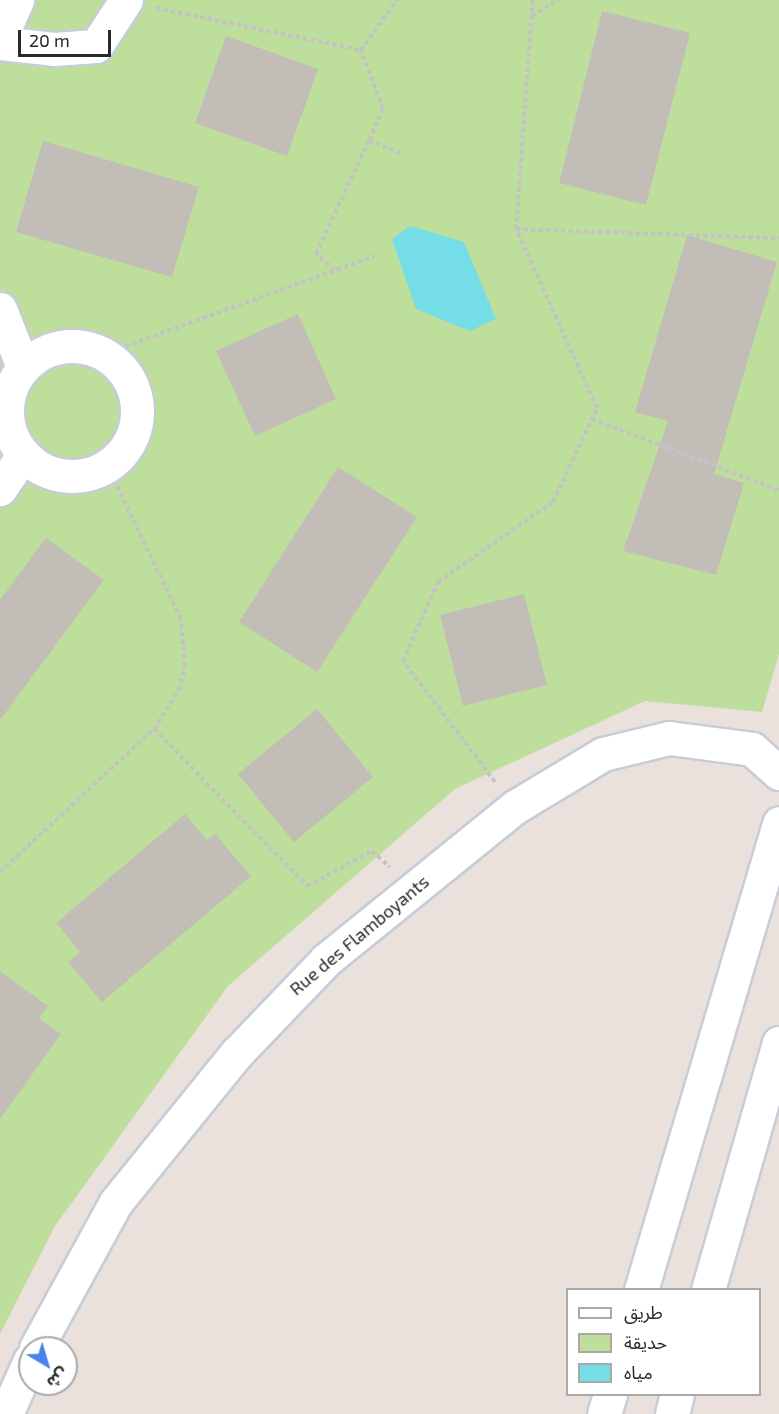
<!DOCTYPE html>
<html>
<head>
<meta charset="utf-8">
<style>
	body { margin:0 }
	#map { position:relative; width:779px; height:1414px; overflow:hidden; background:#eae1dc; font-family:"Exo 2","Noto Sans Arabic",sans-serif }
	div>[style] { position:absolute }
	.green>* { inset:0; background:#bede9b }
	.water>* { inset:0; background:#74dde7 }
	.building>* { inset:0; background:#c3bdb7 }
	.path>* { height:4px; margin-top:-2px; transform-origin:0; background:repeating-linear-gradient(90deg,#c3c3c3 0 4.5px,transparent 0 7.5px) }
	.roads { filter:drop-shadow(2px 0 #c7cdd6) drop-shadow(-2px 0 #c7cdd6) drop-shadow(0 2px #c7cdd6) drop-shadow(0 -2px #c7cdd6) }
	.minor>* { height:33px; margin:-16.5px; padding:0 16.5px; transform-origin:16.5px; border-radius:16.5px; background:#fff }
	.minor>.ring { margin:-16.5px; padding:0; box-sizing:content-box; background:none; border:33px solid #fff; border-radius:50% }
	span { translate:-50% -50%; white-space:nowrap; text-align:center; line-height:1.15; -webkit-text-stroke:4.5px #fff; paint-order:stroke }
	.street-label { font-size:18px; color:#292929 }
	.legend { position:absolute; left:566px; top:1288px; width:195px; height:108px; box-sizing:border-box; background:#fff; border:2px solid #a9a9a9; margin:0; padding:8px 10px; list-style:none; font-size:18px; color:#292929 }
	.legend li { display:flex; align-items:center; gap:12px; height:30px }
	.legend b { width:30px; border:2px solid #a9a9a9 }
	.north { position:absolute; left:18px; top:1336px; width:60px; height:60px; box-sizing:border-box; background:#fff; border:2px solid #a9a9a9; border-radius:50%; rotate:142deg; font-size:16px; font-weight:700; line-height:24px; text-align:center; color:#292929 }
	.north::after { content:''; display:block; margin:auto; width:21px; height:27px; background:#4583ef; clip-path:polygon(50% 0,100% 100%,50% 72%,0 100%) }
	.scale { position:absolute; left:18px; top:30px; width:93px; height:27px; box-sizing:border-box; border:3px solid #292929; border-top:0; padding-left:8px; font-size:18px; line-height:21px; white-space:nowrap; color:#292929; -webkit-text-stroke:4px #fff; paint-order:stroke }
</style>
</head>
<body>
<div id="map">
	<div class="green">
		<i style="clip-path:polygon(0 0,779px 0,779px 654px,762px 712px,645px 701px,455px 789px,228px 986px,55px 1226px,0 1334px)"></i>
	</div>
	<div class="water">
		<i style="clip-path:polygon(410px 226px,464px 242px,496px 319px,470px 331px,416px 309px,392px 239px)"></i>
	</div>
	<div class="building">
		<i style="clip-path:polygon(602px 11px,690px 33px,646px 205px,559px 183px)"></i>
		<i style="clip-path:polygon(226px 36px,318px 69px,287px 156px,195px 123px)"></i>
		<i style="clip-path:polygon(43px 141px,199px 187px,172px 277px,16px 232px)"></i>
		<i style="clip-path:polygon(687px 235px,777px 262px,714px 474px,744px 483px,716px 575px,623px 551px,668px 421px,635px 412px)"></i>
		<i style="clip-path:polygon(298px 314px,336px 399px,255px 436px,216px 351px)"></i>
		<i style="clip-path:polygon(338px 467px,417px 517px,317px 672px,239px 622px)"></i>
		<i style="clip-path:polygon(46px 538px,104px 580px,0 720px,0 600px)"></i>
		<i style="clip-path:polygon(524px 594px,547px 685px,463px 706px,440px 615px)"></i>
		<i style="clip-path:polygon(317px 709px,373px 777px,294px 842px,238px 774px)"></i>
		<i style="clip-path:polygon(185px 814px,207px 840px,215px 834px,251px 876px,102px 1002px,68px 962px,80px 952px,56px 923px)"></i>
		<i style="clip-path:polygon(0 971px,48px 1006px,39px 1018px,61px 1034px,0 1119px)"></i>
	</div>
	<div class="path">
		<i style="left:156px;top:8px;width:209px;rotate:11.6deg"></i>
		<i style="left:532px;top:16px;width:31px;rotate:-32deg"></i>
		<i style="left:369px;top:140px;width:34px;rotate:-66deg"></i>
		<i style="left:383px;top:109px;width:63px;rotate:-110.4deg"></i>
		<i style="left:361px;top:50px;width:62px;rotate:-54.2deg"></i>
		<i style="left:516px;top:229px;width:263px;rotate:2deg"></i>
		<i style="left:335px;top:270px;width:25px;rotate:-140deg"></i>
		<i style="left:316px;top:254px;width:126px;rotate:-65.1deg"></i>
		<i style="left:369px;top:140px;width:34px;rotate:23deg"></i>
		<i style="left:104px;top:354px;width:288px;rotate:-19.9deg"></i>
		<i style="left:592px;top:419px;width:200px;rotate:20.8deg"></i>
		<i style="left:154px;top:729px;width:219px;rotate:45.7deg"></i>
		<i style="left:307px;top:886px;width:74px;rotate:-28.3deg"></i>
		<i style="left:372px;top:851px;width:24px;rotate:42deg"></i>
		<i style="left:495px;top:782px;width:152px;rotate:-127.2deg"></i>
		<i style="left:403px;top:661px;width:86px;rotate:-66.1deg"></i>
		<i style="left:438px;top:582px;width:140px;rotate:-34.8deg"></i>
		<i style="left:553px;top:502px;width:104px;rotate:-64.9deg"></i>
		<i style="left:597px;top:408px;width:196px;rotate:-114.3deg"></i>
		<i style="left:516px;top:229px;width:230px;rotate:-85.8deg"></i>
		<i style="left:0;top:872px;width:210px;rotate:-42.9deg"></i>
		<i style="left:154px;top:729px;width:46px;rotate:-57.3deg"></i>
		<i style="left:179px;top:690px;width:25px;rotate:-76deg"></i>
		<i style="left:185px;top:666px;width:47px;rotate:-94.9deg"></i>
		<i style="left:181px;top:619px;width:171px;rotate:-115.7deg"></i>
	</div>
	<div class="roads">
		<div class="minor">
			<i style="left:0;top:39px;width:43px;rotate:-66.4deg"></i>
			<i style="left:0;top:43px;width:54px;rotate:6.3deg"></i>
			<i style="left:54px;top:49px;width:42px;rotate:-4.1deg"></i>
			<i style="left:96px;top:46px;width:55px;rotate:-56.9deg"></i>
			<i style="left:0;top:309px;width:62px;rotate:68.4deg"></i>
			<i class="ring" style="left:7px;top:346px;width:97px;height:97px"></i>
			<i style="left:0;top:489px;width:41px;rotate:-55.9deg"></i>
			<i style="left:641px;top:1290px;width:487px;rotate:-73.5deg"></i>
			<i style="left:708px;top:1290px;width:257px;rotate:-74deg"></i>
			<i style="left:36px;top:1348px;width:166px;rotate:-61.3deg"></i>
			<i style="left:116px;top:1202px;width:191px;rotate:-51deg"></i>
			<i style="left:236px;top:1054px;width:130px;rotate:-46.2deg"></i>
			<i style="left:326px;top:960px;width:243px;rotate:-39deg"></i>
			<i style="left:515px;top:807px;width:103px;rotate:-31.1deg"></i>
			<i style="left:603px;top:754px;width:68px;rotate:-13.6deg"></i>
			<i style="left:669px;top:738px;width:84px;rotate:7.5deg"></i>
			<i style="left:752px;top:749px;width:36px;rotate:42deg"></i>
			<i style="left:6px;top:1414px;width:59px;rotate:-66deg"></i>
			<i style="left:604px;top:1414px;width:21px;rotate:-73deg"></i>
			<i style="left:672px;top:1414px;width:21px;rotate:-76deg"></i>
		</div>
	</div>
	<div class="street-label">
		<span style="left:359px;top:935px;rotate:-40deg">Rue des Flamboyants</span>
	</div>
	<ul class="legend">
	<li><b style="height:8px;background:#fff"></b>طريق</li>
	<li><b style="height:16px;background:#bede9b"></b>حديقة</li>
	<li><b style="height:16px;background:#74dde7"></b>مياه</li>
	</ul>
	<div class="north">ش</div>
	<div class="scale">20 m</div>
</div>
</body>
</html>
